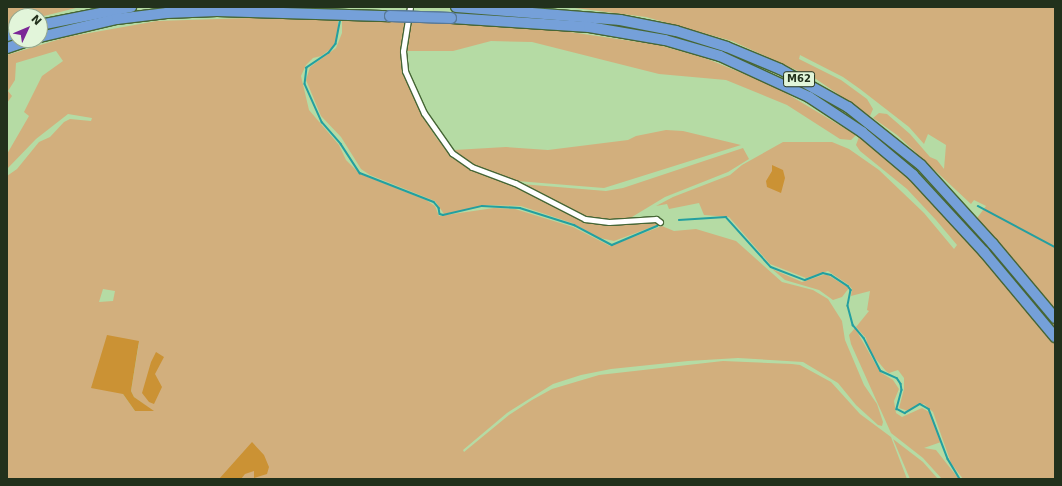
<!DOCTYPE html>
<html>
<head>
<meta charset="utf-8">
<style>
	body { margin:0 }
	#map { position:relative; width:1062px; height:486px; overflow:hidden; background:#b5dba4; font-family:"DejaVu Sans",sans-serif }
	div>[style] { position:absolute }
	.green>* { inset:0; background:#d2af7d }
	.forest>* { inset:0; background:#cb9234 }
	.stream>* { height:1.5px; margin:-0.75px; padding:0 0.75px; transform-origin:0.75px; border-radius:0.75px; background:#239fa0 }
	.roads { filter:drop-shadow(1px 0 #466635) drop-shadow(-1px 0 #466635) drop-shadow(0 1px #466635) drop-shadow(0 -1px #466635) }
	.minor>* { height:5px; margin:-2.5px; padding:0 2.5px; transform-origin:2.5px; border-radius:2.5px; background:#fff }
	.motorway>* { height:10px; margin:-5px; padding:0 5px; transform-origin:5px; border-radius:5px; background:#75a0d9 }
	.bridges { filter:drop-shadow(1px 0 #587997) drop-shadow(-1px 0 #587997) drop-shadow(0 1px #587997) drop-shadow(0 -1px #587997) }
	.motorway-bridge>* { height:10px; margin:-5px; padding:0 5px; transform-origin:5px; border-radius:5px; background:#75a0d9 }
	span { translate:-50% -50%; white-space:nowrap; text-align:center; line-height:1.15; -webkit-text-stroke:4px #e2f5da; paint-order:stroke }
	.shield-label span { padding:1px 3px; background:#e2f5da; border:1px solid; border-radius:3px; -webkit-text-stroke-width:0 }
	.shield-label { font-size:10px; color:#22311c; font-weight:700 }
	.frame { position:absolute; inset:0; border:8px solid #22311c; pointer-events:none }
	.north { position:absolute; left:8px; top:8px; width:40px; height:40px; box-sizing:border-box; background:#e2f5da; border:1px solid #95a78e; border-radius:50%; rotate:46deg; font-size:11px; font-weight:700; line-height:16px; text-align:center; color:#22311c }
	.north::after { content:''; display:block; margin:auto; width:14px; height:18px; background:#7b2797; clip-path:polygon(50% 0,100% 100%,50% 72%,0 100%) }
</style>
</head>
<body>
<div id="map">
	<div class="green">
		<i style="clip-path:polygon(7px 7px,80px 7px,40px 17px,16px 16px,16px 25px,7px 28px)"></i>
		<i style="clip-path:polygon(567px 7px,1055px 7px,1055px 479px,963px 479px,951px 463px,933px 412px,924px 404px,916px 405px,908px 411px,899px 408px,904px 389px,904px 378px,898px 370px,889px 373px,886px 371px,869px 351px,866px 338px,856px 327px,869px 311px,867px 310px,870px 291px,851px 296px,852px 289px,849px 285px,828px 271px,806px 278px,770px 264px,729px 217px,704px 215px,699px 203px,669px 209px,667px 204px,656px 206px,673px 197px,730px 175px,742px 165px,783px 142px,832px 142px,849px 149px,879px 170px,924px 213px,954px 249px,957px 245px,936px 220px,907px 189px,860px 151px,856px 145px,859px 137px,890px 163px,917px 187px,963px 237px,986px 206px,974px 200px,971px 204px,897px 135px,873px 118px,879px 113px,887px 114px,910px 134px,930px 157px,937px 160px,944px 169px,946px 145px,928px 134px,924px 144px,909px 127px,860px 89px,843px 77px,800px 55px,799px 59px,841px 80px,867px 99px,873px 109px,870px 116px,816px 79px,732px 41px,646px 17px)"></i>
		<i style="clip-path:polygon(evenodd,338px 15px,338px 36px,332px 48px,321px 56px,313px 58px,306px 65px,301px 76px,309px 110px,339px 145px,346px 160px,360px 174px,426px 200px,435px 206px,439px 216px,494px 208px,515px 209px,573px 227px,610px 246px,662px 226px,674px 231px,696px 229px,736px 241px,782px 282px,813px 290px,828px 299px,842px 321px,845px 340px,864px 385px,877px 404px,883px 422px,882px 426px,878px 425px,856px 405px,838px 383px,803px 362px,738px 358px,688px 361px,611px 369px,581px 375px,553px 384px,507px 413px,463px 450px,464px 452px,509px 415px,532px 400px,552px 389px,599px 375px,723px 361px,792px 364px,800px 365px,831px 382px,860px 414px,891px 437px,907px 479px,7px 479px,7px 176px,17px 169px,39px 142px,50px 137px,64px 122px,70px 119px,91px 121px,92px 118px,68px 114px,36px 139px,7px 169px,7px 154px,29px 116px,24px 112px,42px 76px,63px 61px,56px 51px,16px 63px,15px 80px,8px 91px,12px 96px,7px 103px,7px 55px,67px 37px,157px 21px,338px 15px,103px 289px,115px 291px,113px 301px,99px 302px,103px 289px,338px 15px,139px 342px,131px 391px,134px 397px,153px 411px,135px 411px,123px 394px,139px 342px)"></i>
		<i style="clip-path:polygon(342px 15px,406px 20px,402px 73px,405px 75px,424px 118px,437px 139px,463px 164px,517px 185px,594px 223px,653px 220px,660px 224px,614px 241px,600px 238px,572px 223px,521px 206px,488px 205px,444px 214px,435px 201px,370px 175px,361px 169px,341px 137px,321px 116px,306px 80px,310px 67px,336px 48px,342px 33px)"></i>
		<i style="clip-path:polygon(411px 20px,563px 31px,659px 45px,705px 58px,774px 86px,856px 135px,851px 140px,840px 139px,787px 105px,726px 80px,659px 74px,532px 42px,491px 41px,453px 51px,407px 51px)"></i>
		<i style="clip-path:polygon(666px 130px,683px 131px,741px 145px,604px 188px,517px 181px,479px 167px,463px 159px,454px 150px,506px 147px,548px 150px,628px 140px,636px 136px)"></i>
		<i style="clip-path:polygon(743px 148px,749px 159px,728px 172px,665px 197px,627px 220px,588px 218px,521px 184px,606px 191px,623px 188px)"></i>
		<i style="clip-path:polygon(772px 269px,802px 282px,826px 274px,849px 288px,842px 297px,833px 300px,819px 290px,785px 280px)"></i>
		<i style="clip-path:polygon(855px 328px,880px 372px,893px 380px,899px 389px,894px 401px,896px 413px,902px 417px,922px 408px,931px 413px,941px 442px,924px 448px,936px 450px,959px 479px,942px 479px,923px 458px,891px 433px,851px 344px,849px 335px)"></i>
		<i style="clip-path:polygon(893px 439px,923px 462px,938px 479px,910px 479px)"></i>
	</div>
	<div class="forest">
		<i style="clip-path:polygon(772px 165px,783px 170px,785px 178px,781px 193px,767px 187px,766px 181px,772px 171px)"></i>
		<i style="clip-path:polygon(107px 335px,139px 341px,131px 391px,134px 397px,154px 411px,135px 411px,123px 394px,91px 388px)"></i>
		<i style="clip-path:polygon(156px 352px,164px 357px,155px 374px,162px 387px,154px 404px,149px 402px,142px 393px,151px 362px)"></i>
		<i style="clip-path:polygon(252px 442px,264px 455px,269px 467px,267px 474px,254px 478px,254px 471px,245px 474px,241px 479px,219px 479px)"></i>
	</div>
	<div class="stream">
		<i style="left:341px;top:18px;width:26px;rotate:101deg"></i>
		<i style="left:336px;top:44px;width:11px;rotate:128deg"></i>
		<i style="left:329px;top:53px;width:27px;rotate:146deg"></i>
		<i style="left:307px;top:68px;width:16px;rotate:97deg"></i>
		<i style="left:305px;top:84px;width:42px;rotate:65.9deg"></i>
		<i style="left:322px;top:122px;width:29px;rotate:49deg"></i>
		<i style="left:341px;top:144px;width:35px;rotate:57deg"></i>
		<i style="left:360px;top:173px;width:79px;rotate:21.4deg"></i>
		<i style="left:434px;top:202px;width:8px;rotate:50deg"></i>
		<i style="left:439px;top:208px;width:6px;rotate:81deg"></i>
		<i style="left:440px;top:214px;width:3px;rotate:18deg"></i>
		<i style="left:443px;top:215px;width:40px;rotate:-13deg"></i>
		<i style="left:482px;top:206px;width:38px;rotate:3deg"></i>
		<i style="left:520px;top:208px;width:57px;rotate:17.5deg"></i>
		<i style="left:574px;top:225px;width:43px;rotate:27.8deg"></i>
		<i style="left:612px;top:245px;width:49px;rotate:-22.9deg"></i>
		<i style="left:978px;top:206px;width:87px;rotate:28deg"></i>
		<i style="left:679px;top:220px;width:47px;rotate:-3.7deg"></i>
		<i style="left:726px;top:217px;width:67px;rotate:48deg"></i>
		<i style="left:771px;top:267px;width:36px;rotate:21deg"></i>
		<i style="left:805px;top:280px;width:19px;rotate:-21deg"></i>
		<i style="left:823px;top:273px;width:8px;rotate:14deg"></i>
		<i style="left:831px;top:275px;width:20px;rotate:33deg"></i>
		<i style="left:848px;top:286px;width:5px;rotate:53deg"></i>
		<i style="left:851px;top:290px;width:16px;rotate:101deg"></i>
		<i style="left:848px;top:306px;width:20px;rotate:75deg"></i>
		<i style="left:853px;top:325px;width:17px;rotate:50deg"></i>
		<i style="left:864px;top:338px;width:37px;rotate:63deg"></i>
		<i style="left:881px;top:371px;width:17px;rotate:24deg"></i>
		<i style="left:897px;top:378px;width:7px;rotate:56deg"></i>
		<i style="left:901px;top:384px;width:6px;rotate:81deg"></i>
		<i style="left:902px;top:390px;width:20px;rotate:105deg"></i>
		<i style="left:897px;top:409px;width:9px;rotate:27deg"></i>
		<i style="left:905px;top:413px;width:17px;rotate:-31deg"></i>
		<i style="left:920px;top:404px;width:10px;rotate:29deg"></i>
		<i style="left:929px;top:409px;width:53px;rotate:69.2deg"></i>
		<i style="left:948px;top:459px;width:23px;rotate:59deg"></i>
	</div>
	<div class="roads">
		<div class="minor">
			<i style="left:410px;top:7px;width:45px;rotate:99deg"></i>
			<i style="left:403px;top:51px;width:20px;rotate:84deg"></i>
			<i style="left:405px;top:71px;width:46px;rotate:65.7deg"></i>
			<i style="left:424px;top:113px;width:49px;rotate:55deg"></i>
			<i style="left:452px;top:153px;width:24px;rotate:35deg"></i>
			<i style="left:472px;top:167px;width:46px;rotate:20.4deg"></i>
			<i style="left:515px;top:183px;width:79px;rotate:27.2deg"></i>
			<i style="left:585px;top:219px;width:24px;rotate:7deg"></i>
			<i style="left:609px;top:222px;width:47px;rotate:-3.7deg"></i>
			<i style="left:656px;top:219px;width:5px;rotate:37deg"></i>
		</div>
		<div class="motorway">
			<i style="left:456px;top:7px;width:165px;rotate:4.5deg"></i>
			<i style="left:620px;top:20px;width:57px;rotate:11.1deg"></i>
			<i style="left:676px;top:31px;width:53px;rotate:17.4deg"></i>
			<i style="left:727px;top:47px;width:57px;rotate:22.5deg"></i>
			<i style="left:780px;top:69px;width:78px;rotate:29.2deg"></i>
			<i style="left:848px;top:107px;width:93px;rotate:38.5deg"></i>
			<i style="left:921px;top:165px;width:107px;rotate:47.7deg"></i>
			<i style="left:993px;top:244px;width:97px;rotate:50deg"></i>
			<i style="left:451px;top:18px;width:138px;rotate:3.7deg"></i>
			<i style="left:589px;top:27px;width:77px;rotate:9.7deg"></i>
			<i style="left:665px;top:40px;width:57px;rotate:16.2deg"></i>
			<i style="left:720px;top:56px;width:98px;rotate:24.7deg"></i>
			<i style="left:809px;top:97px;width:64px;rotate:33.4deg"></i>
			<i style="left:862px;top:132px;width:67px;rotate:40.1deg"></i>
			<i style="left:913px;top:175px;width:105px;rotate:47.3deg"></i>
			<i style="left:984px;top:252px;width:111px;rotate:50.1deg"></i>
			<i style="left:40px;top:25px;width:93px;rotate:-11.2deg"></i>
			<i style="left:7px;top:36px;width:9px;rotate:-18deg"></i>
			<i style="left:40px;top:37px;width:79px;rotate:-13.2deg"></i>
			<i style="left:117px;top:19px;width:50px;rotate:-6.8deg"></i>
			<i style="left:167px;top:13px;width:50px;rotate:-2.3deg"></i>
			<i style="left:217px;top:11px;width:173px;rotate:1.7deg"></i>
			<i style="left:7px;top:48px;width:24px;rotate:-19deg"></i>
		</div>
	</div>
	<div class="bridges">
		<div class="motorway-bridge">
			<i style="left:390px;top:16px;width:61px;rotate:1.9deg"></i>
		</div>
	</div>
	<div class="shield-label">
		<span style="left:799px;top:79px">M62</span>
	</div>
	<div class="frame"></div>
	<div class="north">N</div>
</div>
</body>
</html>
